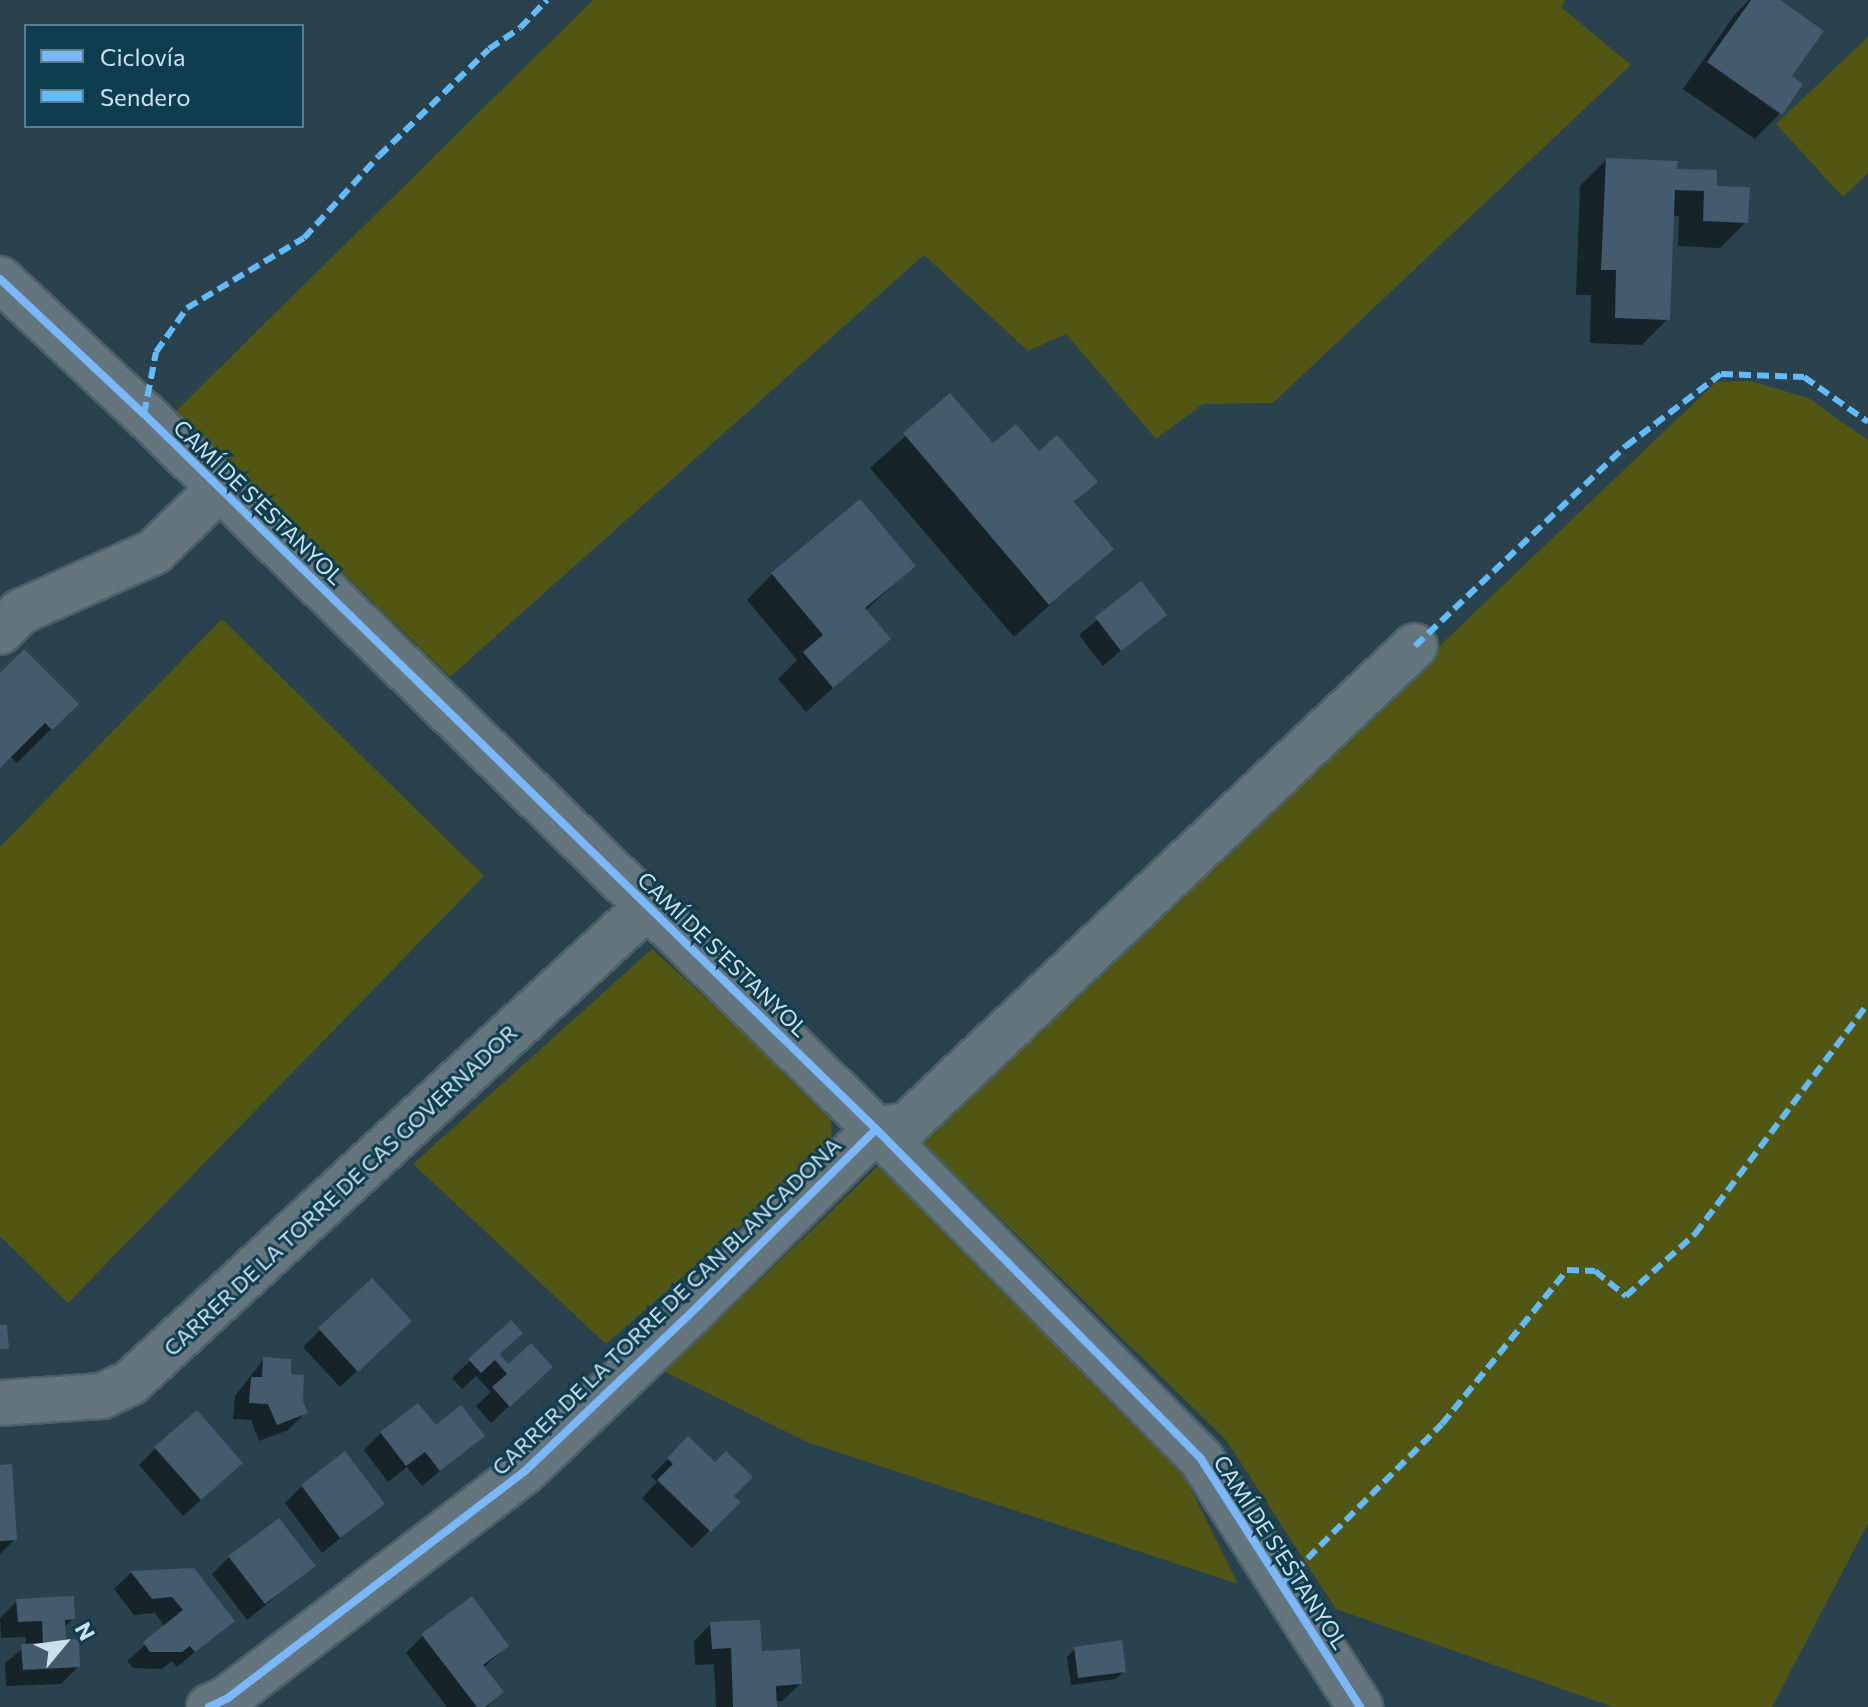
<!DOCTYPE html>
<html>
<head>
<meta charset="utf-8">
<style>
	body { margin:0 }
	#map { position:relative; width:1868px; height:1707px; overflow:hidden; background:#2a424d; font-family:Commissioner,sans-serif }
	div>[style] { position:absolute }
	.green>* { inset:0; background:#525613 }
	.shadow>* { inset:0; background:#0007 }
	.building>* { inset:0; background:#435b6d }
	.roads { filter:drop-shadow(2px 0 #4b6069) drop-shadow(-2px 0 #4b6069) drop-shadow(0 2px #4b6069) drop-shadow(0 -2px #4b6069) }
	.minor>* { height:44px; margin:-22px; padding:0 22px; transform-origin:22px; border-radius:22px; background:#65757d }
	.quiet>* { height:6px; margin-top:-3px; transform-origin:0; background:repeating-linear-gradient(90deg,#63bbfa 0 12px,transparent 0 18px) }
	.cycleway>* { height:8px; margin:-4px; padding:0 4px; transform-origin:4px; border-radius:4px; background:#7ab7fb }
	span { translate:-50% -50%; white-space:nowrap; text-align:center; line-height:1.15; -webkit-text-stroke:6px #0f3d50; paint-order:stroke }
	.street-label { font-size:22px; color:#cbe2ee }
	.legend { position:absolute; left:24px; top:24px; width:280px; height:104px; box-sizing:border-box; background:#0f3d50; border:2px solid #5a7f8f; margin:0; padding:10px 14px; list-style:none; font-size:24px; color:#cbe2ee }
	.legend li { display:flex; align-items:center; gap:16px; height:40px }
	.legend b { width:40px; border:2px solid #5a7f8f }
	.north { position:absolute; left:24px; top:1603px; width:80px; height:80px; -webkit-text-stroke:6px #0f3d50; paint-order:stroke; rotate:61deg; font-size:22px; font-weight:700; line-height:32px; text-align:center; color:#cbe2ee }
	.north::after { content:''; display:block; margin:auto; width:28px; height:36px; background:#cbe2ee; clip-path:polygon(50% 0,100% 100%,50% 72%,0 100%) }
</style>
</head>
<body>
<div id="map">
	<div class="green">
		<i style="clip-path:polygon(593px 0,1566px 0,1561px 7px,1631px 65px,1273px 403px,1203px 404px,1156px 439px,1066px 334px,1028px 351px,924px 255px,450px 677px,176px 411px)"></i>
		<i style="clip-path:polygon(1868px 37px,1868px 173px,1843px 197px,1776px 124px)"></i>
		<i style="clip-path:polygon(1751px 381px,1808px 398px,1868px 440px,1868px 1523px,1772px 1707px,1613px 1707px,1336px 1609px,1226px 1440px,921px 1141px,1716px 382px)"></i>
		<i style="clip-path:polygon(222px 619px,484px 876px,68px 1303px,0 1236px,0 847px)"></i>
		<i style="clip-path:polygon(652px 949px,831px 1112px,832px 1146px,606px 1344px,413px 1164px)"></i>
		<i style="clip-path:polygon(879px 1165px,1177px 1461px,1238px 1584px,807px 1442px,665px 1372px)"></i>
	</div>
	<div class="shadow">
		<i style="clip-path:polygon(1749px 0,1777px 0,1780px 113px,1755px 139px,1683px 89px,1735px 14px)"></i>
		<i style="clip-path:polygon(1606px 160px,1675px 171px,1714px 188px,1746px 222px,1720px 248px,1678px 246px,1679px 216px,1672px 216px,1668px 319px,1642px 345px,1590px 343px,1591px 295px,1576px 295px,1580px 186px)"></i>
		<i style="clip-path:polygon(950px 396px,993px 446px,1038px 453px,1095px 482px,1073px 504px,1112px 549px,1014px 637px,870px 468px)"></i>
		<i style="clip-path:polygon(913px 566px,865px 611px,888px 639px,806px 712px,778px 679px,797px 660px,747px 600px,772px 574px)"></i>
		<i style="clip-path:polygon(1140px 584px,1164px 614px,1103px 666px,1079px 635px)"></i>
		<i style="clip-path:polygon(0 676px,76px 704px,17px 763px,10px 756px,0 766px)"></i>
		<i style="clip-path:polygon(511px 1323px,498px 1355px,508px 1367px,533px 1384px,491px 1423px,476px 1406px,491px 1392px,476px 1376px,462px 1389px,452px 1378px)"></i>
		<i style="clip-path:polygon(320px 1330px,392px 1338px,340px 1387px,303px 1347px)"></i>
		<i style="clip-path:polygon(264px 1359px,288px 1375px,305px 1413px,288px 1430px,259px 1441px,251px 1420px,233px 1419px,235px 1396px)"></i>
		<i style="clip-path:polygon(435px 1428px,482px 1436px,422px 1486px,407px 1467px,388px 1482px,364px 1450px,381px 1433px)"></i>
		<i style="clip-path:polygon(688px 1439px,738px 1502px,692px 1548px,642px 1498px,657px 1482px,651px 1476px)"></i>
		<i style="clip-path:polygon(156px 1448px,223px 1480px,183px 1516px,139px 1465px)"></i>
		<i style="clip-path:polygon(0 1467px,15px 1539px,0 1554px)"></i>
		<i style="clip-path:polygon(302px 1486px,382px 1504px,322px 1553px,285px 1503px)"></i>
		<i style="clip-path:polygon(229px 1557px,314px 1566px,247px 1620px,212px 1574px)"></i>
		<i style="clip-path:polygon(193px 1570px,232px 1621px,177px 1667px,172px 1661px,162px 1669px,133px 1668px,127px 1661px,165px 1627px,155px 1613px,134px 1615px,114px 1589px,131px 1573px)"></i>
		<i style="clip-path:polygon(17px 1601px,73px 1618px,64px 1628px,64px 1642px,78px 1667px,61px 1684px,6px 1686px,5px 1663px,26px 1646px,26px 1637px,1px 1638px,0 1618px)"></i>
		<i style="clip-path:polygon(711px 1624px,760px 1653px,800px 1684px,782px 1701px,775px 1701px,775px 1707px,716px 1707px,714px 1664px,695px 1665px,694px 1641px)"></i>
		<i style="clip-path:polygon(423px 1636px,507px 1646px,483px 1668px,501px 1692px,487px 1707px,447px 1707px,406px 1653px)"></i>
		<i style="clip-path:polygon(1075px 1649px,1124px 1671px,1116px 1679px,1071px 1685px,1067px 1657px)"></i>
	</div>
	<div class="building">
		<i style="clip-path:polygon(1751px 0,1780px 0,1824px 31px,1792px 76px,1803px 84px,1782px 115px,1707px 62px)"></i>
		<i style="clip-path:polygon(1606px 158px,1678px 161px,1677px 169px,1717px 170px,1717px 186px,1750px 187px,1748px 223px,1703px 221px,1704px 191px,1675px 190px,1670px 320px,1615px 318px,1616px 270px,1601px 270px)"></i>
		<i style="clip-path:polygon(950px 393px,993px 443px,1016px 424px,1039px 451px,1057px 435px,1098px 482px,1074px 502px,1114px 549px,1049px 605px,903px 433px)"></i>
		<i style="clip-path:polygon(860px 499px,916px 566px,865px 608px,891px 639px,833px 688px,803px 652px,823px 635px,771px 573px)"></i>
		<i style="clip-path:polygon(1141px 581px,1167px 615px,1121px 651px,1095px 617px)"></i>
		<i style="clip-path:polygon(24px 649px,79px 704px,52px 730px,45px 723px,0 768px,0 673px)"></i>
		<i style="clip-path:polygon(372px 1278px,412px 1321px,358px 1372px,318px 1328px)"></i>
		<i style="clip-path:polygon(511px 1320px,523px 1333px,500px 1354px,508px 1364px,531px 1343px,553px 1367px,510px 1407px,492px 1387px,507px 1374px,495px 1360px,481px 1373px,468px 1359px)"></i>
		<i style="clip-path:polygon(0 1325px,7px 1325px,9px 1349px,0 1349px)"></i>
		<i style="clip-path:polygon(263px 1357px,291px 1359px,291px 1374px,304px 1375px,303px 1401px,308px 1413px,277px 1425px,268px 1404px,249px 1403px,251px 1377px,262px 1377px)"></i>
		<i style="clip-path:polygon(418px 1403px,436px 1425px,461px 1405px,485px 1436px,440px 1471px,425px 1452px,406px 1466px,380px 1432px)"></i>
		<i style="clip-path:polygon(197px 1410px,243px 1463px,201px 1500px,154px 1447px)"></i>
		<i style="clip-path:polygon(688px 1436px,715px 1462px,726px 1451px,753px 1477px,734px 1496px,741px 1502px,711px 1532px,657px 1480px,673px 1464px,667px 1458px)"></i>
		<i style="clip-path:polygon(345px 1451px,385px 1504px,340px 1538px,301px 1485px)"></i>
		<i style="clip-path:polygon(12px 1464px,17px 1540px,0 1541px,0 1465px)"></i>
		<i style="clip-path:polygon(279px 1518px,316px 1566px,265px 1604px,228px 1556px)"></i>
		<i style="clip-path:polygon(194px 1568px,235px 1621px,195px 1652px,190px 1646px,182px 1652px,150px 1652px,143px 1642px,183px 1610px,172px 1597px,152px 1599px,130px 1571px)"></i>
		<i style="clip-path:polygon(74px 1596px,75px 1619px,65px 1620px,66px 1640px,79px 1639px,80px 1667px,23px 1670px,21px 1644px,43px 1643px,42px 1621px,18px 1622px,16px 1599px)"></i>
		<i style="clip-path:polygon(472px 1596px,509px 1646px,483px 1665px,504px 1692px,485px 1707px,477px 1707px,421px 1634px)"></i>
		<i style="clip-path:polygon(760px 1620px,762px 1651px,800px 1649px,802px 1684px,776px 1686px,777px 1707px,733px 1707px,731px 1648px,712px 1649px,710px 1622px)"></i>
		<i style="clip-path:polygon(1122px 1640px,1126px 1672px,1078px 1678px,1074px 1647px)"></i>
	</div>
	<div class="roads">
		<div class="minor">
			<i style="left:0;top:279px;width:197px;rotate:43.2deg"></i>
			<i style="left:144px;top:414px;width:1023px;rotate:44.33deg"></i>
			<i style="left:876px;top:1129px;width:463px;rotate:45.4deg"></i>
			<i style="left:1201px;top:1459px;width:295px;rotate:57.3deg"></i>
			<i style="left:0;top:632px;width:28px;rotate:-45deg"></i>
			<i style="left:20px;top:612px;width:147px;rotate:-24.1deg"></i>
			<i style="left:154px;top:552px;width:92px;rotate:-44.1deg"></i>
			<i style="left:0;top:1403px;width:102px;rotate:-3.9deg"></i>
			<i style="left:102px;top:1396px;width:31px;rotate:-25deg"></i>
			<i style="left:130px;top:1383px;width:704px;rotate:-42.64deg"></i>
			<i style="left:209px;top:1707px;width:21px;rotate:-25deg"></i>
			<i style="left:228px;top:1698px;width:374px;rotate:-37.4deg"></i>
			<i style="left:525px;top:1471px;width:239px;rotate:-43.6deg"></i>
			<i style="left:698px;top:1306px;width:251px;rotate:-44.8deg"></i>
			<i style="left:876px;top:1129px;width:31px;rotate:-7deg"></i>
			<i style="left:907px;top:1125px;width:698px;rotate:-43.32deg"></i>
		</div>
	</div>
	<div class="quiet">
		<i style="left:144px;top:414px;width:63px;rotate:-79deg"></i>
		<i style="left:156px;top:352px;width:54px;rotate:-54.8deg"></i>
		<i style="left:187px;top:308px;width:136px;rotate:-30.9deg"></i>
		<i style="left:304px;top:238px;width:111px;rotate:-47.6deg"></i>
		<i style="left:379px;top:156px;width:153px;rotate:-44.2deg"></i>
		<i style="left:489px;top:49px;width:37px;rotate:-34deg"></i>
		<i style="left:520px;top:28px;width:39px;rotate:-46deg"></i>
		<i style="left:1415px;top:646px;width:291px;rotate:-43.5deg"></i>
		<i style="left:1626px;top:446px;width:119px;rotate:-37.2deg"></i>
		<i style="left:1721px;top:374px;width:83px;rotate:2.1deg"></i>
		<i style="left:1804px;top:377px;width:78px;rotate:35.1deg"></i>
		<i style="left:1282px;top:1584px;width:226px;rotate:-45deg"></i>
		<i style="left:1442px;top:1424px;width:198px;rotate:-50.9deg"></i>
		<i style="left:1567px;top:1270px;width:28px;rotate:2deg"></i>
		<i style="left:1595px;top:1271px;width:40px;rotate:39deg"></i>
		<i style="left:1626px;top:1296px;width:93px;rotate:-41.9deg"></i>
		<i style="left:1695px;top:1234px;width:288px;rotate:-53.1deg"></i>
	</div>
	<div class="cycleway">
		<i style="left:0;top:279px;width:197px;rotate:43.2deg"></i>
		<i style="left:144px;top:414px;width:1023px;rotate:44.33deg"></i>
		<i style="left:876px;top:1129px;width:463px;rotate:45.4deg"></i>
		<i style="left:1201px;top:1459px;width:295px;rotate:57.3deg"></i>
		<i style="left:209px;top:1707px;width:21px;rotate:-25deg"></i>
		<i style="left:228px;top:1698px;width:374px;rotate:-37.4deg"></i>
		<i style="left:525px;top:1471px;width:239px;rotate:-43.6deg"></i>
		<i style="left:698px;top:1306px;width:251px;rotate:-44.8deg"></i>
	</div>
	<div class="street-label">
		<span style="left:259px;top:502px;rotate:44deg">CAMÍ DE S'ESTANYOL</span>
		<span style="left:723px;top:954px;rotate:44deg">CAMÍ DE S'ESTANYOL</span>
		<span style="left:340px;top:1190px;rotate:-43deg">CARRER DE LA TORRE DE CAS GOVERNADOR</span>
		<span style="left:666px;top:1306px;rotate:-44deg">CARRER DE LA TORRE DE CAN BLANCADONA</span>
		<span style="left:1281px;top:1552px;rotate:57deg">CAMÍ DE S'ESTANYOL</span>
	</div>
	<ul class="legend">
	<li><b style="height:10px;background:#7ab7fb"></b>Ciclovía</li>
	<li><b style="height:10px;background:#63bbfa"></b>Sendero</li>
	</ul>
	<div class="north">N</div>
</div>
</body>
</html>
